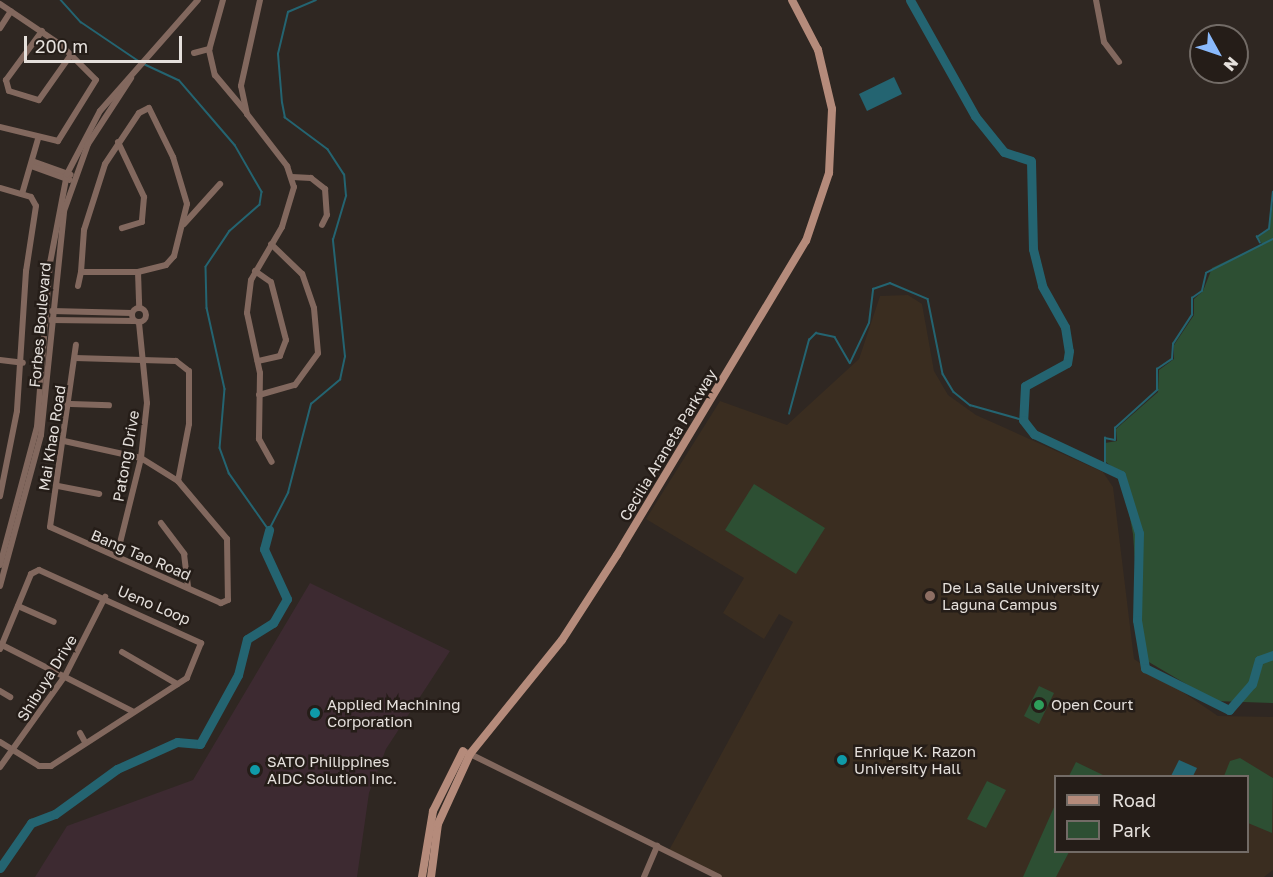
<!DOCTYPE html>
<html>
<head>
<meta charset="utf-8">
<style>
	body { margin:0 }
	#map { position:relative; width:1273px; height:877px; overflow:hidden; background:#2f2722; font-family:"Golos Text",sans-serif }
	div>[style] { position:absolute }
	.industrial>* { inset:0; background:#3d2a31 }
	.education>* { inset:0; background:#3a2d20 }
	.green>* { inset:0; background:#2d4f33 }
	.water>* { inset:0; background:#246471 }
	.stream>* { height:1.5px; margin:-0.75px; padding:0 0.75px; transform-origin:0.75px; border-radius:0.75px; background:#246471 }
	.river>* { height:9px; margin:-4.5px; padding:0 4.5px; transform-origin:4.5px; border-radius:4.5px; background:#246471 }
	.street>* { height:6px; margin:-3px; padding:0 3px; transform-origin:3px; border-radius:3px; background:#82685e }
	.street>.ring { margin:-3px; padding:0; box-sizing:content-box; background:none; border:6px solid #82685e; border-radius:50% }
	.secondary>* { height:8px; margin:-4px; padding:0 4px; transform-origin:4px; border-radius:4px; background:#b58b7b }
	.dots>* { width:16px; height:16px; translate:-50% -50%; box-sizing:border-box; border:3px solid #251d18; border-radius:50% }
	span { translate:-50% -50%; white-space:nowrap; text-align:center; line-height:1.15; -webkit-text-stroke:5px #251d18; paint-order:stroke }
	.street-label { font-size:15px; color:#e5e0dc }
	.poi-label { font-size:15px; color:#e5e0dc }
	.left { translate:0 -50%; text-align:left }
	.legend { position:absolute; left:1054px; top:775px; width:195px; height:78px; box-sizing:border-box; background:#251d18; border:2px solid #726b66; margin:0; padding:8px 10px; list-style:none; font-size:18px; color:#e5e0dc }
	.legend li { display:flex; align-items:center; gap:12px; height:30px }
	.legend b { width:30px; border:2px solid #726b66 }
	.north { position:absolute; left:1189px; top:24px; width:60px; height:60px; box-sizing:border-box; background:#251d18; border:2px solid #726b66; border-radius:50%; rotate:130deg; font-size:16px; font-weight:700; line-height:24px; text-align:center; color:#e5e0dc }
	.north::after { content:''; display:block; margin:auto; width:21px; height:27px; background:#8abafc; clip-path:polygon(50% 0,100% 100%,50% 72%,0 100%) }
	.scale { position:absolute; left:24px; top:36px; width:158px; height:27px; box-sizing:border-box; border:3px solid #e5e0dc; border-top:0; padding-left:8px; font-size:18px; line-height:21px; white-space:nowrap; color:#e5e0dc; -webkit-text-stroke:4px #251d18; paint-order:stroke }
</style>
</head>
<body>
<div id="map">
	<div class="industrial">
		<i style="clip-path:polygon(310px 583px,450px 651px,386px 749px,369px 793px,357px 877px,35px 877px,67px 826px,193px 780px)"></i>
	</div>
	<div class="education">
		<i style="clip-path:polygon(evenodd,908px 295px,922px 304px,934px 371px,948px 395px,976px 415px,1103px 472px,1113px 487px,1134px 659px,1218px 716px,1273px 717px,1273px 870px,1264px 877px,717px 877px,667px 854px,793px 622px,779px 614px,764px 639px,723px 613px,744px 578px,646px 519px,720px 401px,787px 425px,859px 359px,880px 296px,908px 295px,1056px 776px,1248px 776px,1248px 852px,1056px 852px,1056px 776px)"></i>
	</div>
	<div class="green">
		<i style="clip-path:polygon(1273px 202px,1273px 703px,1215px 701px,1142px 658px,1133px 534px,1122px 475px,1106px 462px,1105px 443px,1117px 441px,1116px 429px,1158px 392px,1159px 370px,1174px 359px,1174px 345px,1194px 315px,1194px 299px,1203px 291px,1212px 268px,1262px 244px,1258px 237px,1269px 230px)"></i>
		<i style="clip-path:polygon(754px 484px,825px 528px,796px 574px,725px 530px)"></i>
		<i style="clip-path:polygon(1039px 686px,1054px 693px,1039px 724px,1024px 716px)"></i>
		<i style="clip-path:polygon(1240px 758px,1273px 778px,1272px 833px,1248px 823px,1248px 776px,1224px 776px,1230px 761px)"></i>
		<i style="clip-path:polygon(1076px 762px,1105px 776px,1069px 776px)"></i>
		<i style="clip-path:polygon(987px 781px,1006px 790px,986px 828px,967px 819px)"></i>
		<i style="clip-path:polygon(1055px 805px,1056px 852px,1069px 852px,1056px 877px,1023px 877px)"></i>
	</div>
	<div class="water">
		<i style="clip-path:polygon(894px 77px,902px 94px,867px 111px,859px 94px)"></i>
		<i style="clip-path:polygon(1179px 760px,1197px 768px,1193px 776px,1171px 776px)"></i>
	</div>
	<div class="stream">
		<i style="left:61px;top:0;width:30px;rotate:48deg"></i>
		<i style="left:81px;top:22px;width:71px;rotate:34.1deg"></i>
		<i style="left:144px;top:64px;width:38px;rotate:25deg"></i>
		<i style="left:179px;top:80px;width:86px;rotate:49.3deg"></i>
		<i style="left:235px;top:145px;width:54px;rotate:60.1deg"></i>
		<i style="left:262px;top:192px;width:13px;rotate:99deg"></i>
		<i style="left:260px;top:205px;width:40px;rotate:139deg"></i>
		<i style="left:230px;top:231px;width:43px;rotate:123.7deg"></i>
		<i style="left:206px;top:267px;width:41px;rotate:88.6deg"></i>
		<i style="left:207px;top:308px;width:83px;rotate:77.5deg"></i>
		<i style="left:225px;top:389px;width:59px;rotate:94.8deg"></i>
		<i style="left:220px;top:448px;width:27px;rotate:70deg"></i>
		<i style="left:229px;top:473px;width:70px;rotate:54.9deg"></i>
		<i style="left:269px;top:530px;width:42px;rotate:-62.8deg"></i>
		<i style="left:288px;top:493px;width:92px;rotate:-75.5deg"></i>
		<i style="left:311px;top:404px;width:38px;rotate:-40deg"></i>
		<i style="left:340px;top:380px;width:24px;rotate:-78deg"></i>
		<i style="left:345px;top:357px;width:118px;rotate:-95.9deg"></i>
		<i style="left:333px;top:240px;width:46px;rotate:-73.5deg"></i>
		<i style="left:346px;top:196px;width:21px;rotate:-95deg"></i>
		<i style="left:344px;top:175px;width:30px;rotate:-123deg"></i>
		<i style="left:328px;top:150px;width:54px;rotate:-143.3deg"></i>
		<i style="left:285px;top:118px;width:15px;rotate:-101deg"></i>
		<i style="left:282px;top:103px;width:49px;rotate:-94.7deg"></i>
		<i style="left:278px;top:54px;width:43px;rotate:-76.6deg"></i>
		<i style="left:288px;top:12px;width:30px;rotate:-23deg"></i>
		<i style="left:1260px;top:243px;width:7px;rotate:-117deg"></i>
		<i style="left:1257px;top:237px;width:14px;rotate:-34deg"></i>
		<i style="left:1269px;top:229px;width:37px;rotate:-84deg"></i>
		<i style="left:789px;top:414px;width:77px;rotate:-74.9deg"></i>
		<i style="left:809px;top:340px;width:10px;rotate:-45deg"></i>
		<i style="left:816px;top:333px;width:19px;rotate:12deg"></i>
		<i style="left:835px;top:337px;width:30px;rotate:60deg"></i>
		<i style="left:850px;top:363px;width:44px;rotate:-64.6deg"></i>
		<i style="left:869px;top:323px;width:34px;rotate:-83deg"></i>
		<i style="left:873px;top:289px;width:18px;rotate:-19deg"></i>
		<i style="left:890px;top:283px;width:41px;rotate:22.8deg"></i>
		<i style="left:928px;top:299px;width:76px;rotate:78.7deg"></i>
		<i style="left:943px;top:374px;width:21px;rotate:59deg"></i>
		<i style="left:954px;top:392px;width:21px;rotate:39deg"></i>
		<i style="left:970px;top:405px;width:55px;rotate:15.8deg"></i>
		<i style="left:1105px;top:463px;width:25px;rotate:-90deg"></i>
		<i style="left:1105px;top:438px;width:10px;rotate:11deg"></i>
		<i style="left:1115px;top:440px;width:12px;rotate:-90deg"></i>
		<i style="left:1115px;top:428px;width:57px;rotate:-42.1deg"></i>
		<i style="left:1157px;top:390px;width:21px;rotate:-90deg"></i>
		<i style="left:1157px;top:369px;width:18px;rotate:-34deg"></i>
		<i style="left:1172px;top:359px;width:15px;rotate:-86deg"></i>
		<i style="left:1173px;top:344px;width:35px;rotate:-57deg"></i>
		<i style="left:1192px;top:315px;width:17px;rotate:-90deg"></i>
		<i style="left:1192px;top:298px;width:12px;rotate:-35deg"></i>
		<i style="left:1202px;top:291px;width:18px;rotate:-77deg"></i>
		<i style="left:1206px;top:273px;width:75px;rotate:-26.9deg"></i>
	</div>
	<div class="river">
		<i style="left:910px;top:0;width:133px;rotate:60.7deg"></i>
		<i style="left:975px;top:116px;width:46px;rotate:51.1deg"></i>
		<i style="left:1004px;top:152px;width:28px;rotate:18deg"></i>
		<i style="left:1031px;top:161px;width:88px;rotate:88.7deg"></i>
		<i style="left:1033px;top:249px;width:38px;rotate:76deg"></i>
		<i style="left:1042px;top:286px;width:47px;rotate:60.7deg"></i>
		<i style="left:1065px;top:327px;width:24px;rotate:81deg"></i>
		<i style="left:1069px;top:351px;width:12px;rotate:99deg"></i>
		<i style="left:1067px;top:363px;width:48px;rotate:151.3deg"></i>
		<i style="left:1025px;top:386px;width:34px;rotate:93deg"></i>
		<i style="left:1023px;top:420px;width:18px;rotate:52deg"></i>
		<i style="left:1034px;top:434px;width:96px;rotate:25.2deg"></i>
		<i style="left:1121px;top:475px;width:61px;rotate:72.8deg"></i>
		<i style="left:1139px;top:533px;width:87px;rotate:91.3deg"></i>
		<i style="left:1137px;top:620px;width:49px;rotate:80.5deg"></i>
		<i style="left:1145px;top:668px;width:94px;rotate:26.6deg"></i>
		<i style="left:1229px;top:710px;width:35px;rotate:-49deg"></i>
		<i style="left:1252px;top:684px;width:25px;rotate:-74deg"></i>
		<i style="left:1259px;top:660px;width:15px;rotate:-20deg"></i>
		<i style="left:0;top:868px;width:55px;rotate:-55.4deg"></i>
		<i style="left:31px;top:823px;width:26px;rotate:-21deg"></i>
		<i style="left:55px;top:814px;width:77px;rotate:-36deg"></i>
		<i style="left:117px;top:769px;width:66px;rotate:-24.2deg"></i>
		<i style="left:177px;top:742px;width:23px;rotate:5deg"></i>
		<i style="left:200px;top:744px;width:79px;rotate:-61.2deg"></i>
		<i style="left:238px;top:675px;width:37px;rotate:-76deg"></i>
		<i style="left:247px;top:639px;width:31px;rotate:-32deg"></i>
		<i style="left:273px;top:623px;width:28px;rotate:-60deg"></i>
		<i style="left:287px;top:599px;width:55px;rotate:-114.7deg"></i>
		<i style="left:264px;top:549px;width:20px;rotate:-75deg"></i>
	</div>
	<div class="street">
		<i style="left:223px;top:0;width:52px;rotate:105.6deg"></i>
		<i style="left:209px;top:50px;width:26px;rotate:77deg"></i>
		<i style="left:215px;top:75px;width:48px;rotate:50deg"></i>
		<i style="left:260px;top:0;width:88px;rotate:102.5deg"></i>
		<i style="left:241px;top:86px;width:29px;rotate:78deg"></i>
		<i style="left:247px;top:114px;width:66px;rotate:52.4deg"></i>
		<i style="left:287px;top:166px;width:22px;rotate:72deg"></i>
		<i style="left:294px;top:187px;width:42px;rotate:106.7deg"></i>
		<i style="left:282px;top:227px;width:61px;rotate:120.3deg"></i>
		<i style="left:251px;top:280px;width:33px;rotate:97deg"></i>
		<i style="left:247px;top:313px;width:61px;rotate:77.8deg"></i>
		<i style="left:260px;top:373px;width:66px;rotate:90.9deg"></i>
		<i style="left:259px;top:439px;width:26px;rotate:61deg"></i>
		<i style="left:1096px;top:0;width:43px;rotate:79.2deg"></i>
		<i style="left:1104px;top:42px;width:25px;rotate:53deg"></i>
		<i style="left:0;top:4px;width:73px;rotate:33.9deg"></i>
		<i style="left:61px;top:45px;width:49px;rotate:45deg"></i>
		<i style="left:96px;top:80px;width:72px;rotate:121.9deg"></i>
		<i style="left:58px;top:141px;width:60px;rotate:-166.4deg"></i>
		<i style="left:0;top:28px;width:20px;rotate:-57deg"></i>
		<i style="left:42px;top:31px;width:61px;rotate:126.3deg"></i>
		<i style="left:6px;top:80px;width:11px;rotate:75deg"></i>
		<i style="left:9px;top:91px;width:31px;rotate:17deg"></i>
		<i style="left:39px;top:100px;width:54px;rotate:-54.8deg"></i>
		<i style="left:194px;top:53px;width:16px;rotate:-15deg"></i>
		<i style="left:149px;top:108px;width:55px;rotate:63.9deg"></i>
		<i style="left:173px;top:157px;width:49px;rotate:73.4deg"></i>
		<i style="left:187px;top:204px;width:54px;rotate:104deg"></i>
		<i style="left:174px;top:256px;width:12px;rotate:132deg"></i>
		<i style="left:166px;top:265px;width:29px;rotate:166deg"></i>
		<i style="left:138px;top:272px;width:57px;rotate:180deg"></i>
		<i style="left:81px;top:272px;width:42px;rotate:-85.9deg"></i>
		<i style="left:84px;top:230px;width:69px;rotate:-72.3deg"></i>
		<i style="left:105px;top:164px;width:61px;rotate:-56.3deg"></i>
		<i style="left:139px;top:113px;width:11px;rotate:-27deg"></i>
		<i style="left:118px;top:142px;width:61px;rotate:64.7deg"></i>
		<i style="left:144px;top:197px;width:25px;rotate:95deg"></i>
		<i style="left:142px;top:222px;width:21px;rotate:163deg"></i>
		<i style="left:32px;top:161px;width:41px;rotate:19.7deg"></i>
		<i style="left:31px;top:166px;width:41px;rotate:19.7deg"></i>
		<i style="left:292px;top:177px;width:19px;rotate:3deg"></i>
		<i style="left:311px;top:178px;width:18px;rotate:38deg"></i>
		<i style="left:325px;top:189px;width:26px;rotate:86deg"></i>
		<i style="left:327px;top:215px;width:11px;rotate:117deg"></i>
		<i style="left:0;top:188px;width:32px;rotate:16deg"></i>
		<i style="left:31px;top:197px;width:10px;rotate:61deg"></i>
		<i style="left:36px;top:206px;width:66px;rotate:98.7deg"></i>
		<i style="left:26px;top:271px;width:140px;rotate:93.7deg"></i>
		<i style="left:17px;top:411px;width:87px;rotate:101.3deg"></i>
		<i style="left:22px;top:194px;width:57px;rotate:-73.8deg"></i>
		<i style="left:184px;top:224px;width:54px;rotate:-48deg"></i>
		<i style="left:255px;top:271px;width:19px;rotate:35deg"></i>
		<i style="left:271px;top:282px;width:60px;rotate:75.5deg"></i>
		<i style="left:286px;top:340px;width:17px;rotate:111deg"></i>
		<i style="left:280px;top:356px;width:23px;rotate:167deg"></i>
		<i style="left:138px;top:272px;width:36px;rotate:88deg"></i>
		<i style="left:78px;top:286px;width:14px;rotate:-78deg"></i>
		<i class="ring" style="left:132px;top:308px;width:8px;height:8px"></i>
		<i style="left:52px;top:311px;width:80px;rotate:1.4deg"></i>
		<i style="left:51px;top:320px;width:83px;rotate:0.7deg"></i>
		<i style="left:75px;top:358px;width:101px;rotate:1.7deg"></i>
		<i style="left:176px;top:361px;width:16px;rotate:38deg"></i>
		<i style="left:189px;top:371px;width:53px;rotate:90deg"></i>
		<i style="left:189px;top:424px;width:58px;rotate:100.9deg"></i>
		<i style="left:0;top:360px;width:23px;rotate:7deg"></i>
		<i style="left:259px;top:395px;width:37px;rotate:-16deg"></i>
		<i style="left:295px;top:385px;width:39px;rotate:-54deg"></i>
		<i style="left:318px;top:353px;width:45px;rotate:-95.1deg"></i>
		<i style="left:314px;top:308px;width:36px;rotate:-109deg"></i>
		<i style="left:302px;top:274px;width:43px;rotate:-135.9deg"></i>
		<i style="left:71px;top:404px;width:38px;rotate:2deg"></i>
		<i style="left:64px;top:441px;width:79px;rotate:12.4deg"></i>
		<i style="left:141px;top:458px;width:44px;rotate:31.9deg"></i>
		<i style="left:178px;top:481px;width:76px;rotate:49.8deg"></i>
		<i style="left:227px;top:539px;width:61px;rotate:89.1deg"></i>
		<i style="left:228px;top:600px;width:8px;rotate:157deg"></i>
		<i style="left:221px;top:603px;width:187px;rotate:-156deg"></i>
		<i style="left:50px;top:527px;width:184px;rotate:-81.9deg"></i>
		<i style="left:58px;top:486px;width:42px;rotate:11deg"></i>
		<i style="left:161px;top:523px;width:39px;rotate:53deg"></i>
		<i style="left:184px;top:554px;width:33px;rotate:83deg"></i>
		<i style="left:117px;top:555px;width:100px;rotate:-76.1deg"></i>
		<i style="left:141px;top:458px;width:55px;rotate:-83.8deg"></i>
		<i style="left:147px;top:403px;width:80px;rotate:-95.7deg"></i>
		<i style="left:0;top:565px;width:143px;rotate:-75deg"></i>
		<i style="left:37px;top:427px;width:165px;rotate:-85.5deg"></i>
		<i style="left:50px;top:263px;width:91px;rotate:-79.2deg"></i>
		<i style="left:67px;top:174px;width:71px;rotate:-62.4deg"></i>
		<i style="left:100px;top:111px;width:148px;rotate:-48.6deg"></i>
		<i style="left:0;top:586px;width:156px;rotate:-74.8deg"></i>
		<i style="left:41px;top:435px;width:225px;rotate:-84.1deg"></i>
		<i style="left:64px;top:211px;width:71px;rotate:-70.3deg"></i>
		<i style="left:88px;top:144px;width:79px;rotate:-56.9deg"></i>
		<i style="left:18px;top:606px;width:39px;rotate:24deg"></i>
		<i style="left:2px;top:645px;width:146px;rotate:26.9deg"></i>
		<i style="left:0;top:649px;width:81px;rotate:-67.5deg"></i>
		<i style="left:31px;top:574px;width:9px;rotate:-27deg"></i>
		<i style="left:39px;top:570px;width:178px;rotate:24.3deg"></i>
		<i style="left:201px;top:643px;width:38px;rotate:112deg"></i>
		<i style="left:187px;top:678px;width:162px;rotate:147.1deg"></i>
		<i style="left:51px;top:766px;width:12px;rotate:180deg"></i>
		<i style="left:39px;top:766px;width:46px;rotate:-148.4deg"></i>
		<i style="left:122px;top:652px;width:64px;rotate:30.2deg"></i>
		<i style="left:0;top:691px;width:12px;rotate:31deg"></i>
		<i style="left:80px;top:733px;width:10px;rotate:61deg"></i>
		<i style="left:466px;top:752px;width:282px;rotate:26.3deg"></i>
		<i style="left:0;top:767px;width:112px;rotate:-54.5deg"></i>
		<i style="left:65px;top:676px;width:89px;rotate:-63.1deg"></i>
		<i style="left:644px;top:877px;width:34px;rotate:-67deg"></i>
	</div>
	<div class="secondary">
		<i style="left:422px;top:877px;width:67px;rotate:-80.5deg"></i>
		<i style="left:433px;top:811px;width:67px;rotate:-63.4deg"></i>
		<i style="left:431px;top:877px;width:53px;rotate:-82.5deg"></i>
		<i style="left:438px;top:824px;width:77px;rotate:-65.4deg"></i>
		<i style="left:470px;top:754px;width:146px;rotate:-51.1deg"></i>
		<i style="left:562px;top:640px;width:101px;rotate:-57.1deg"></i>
		<i style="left:617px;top:555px;width:366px;rotate:-59deg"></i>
		<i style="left:806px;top:241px;width:72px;rotate:-71.3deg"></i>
		<i style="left:829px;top:173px;width:64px;rotate:-87.3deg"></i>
		<i style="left:832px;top:109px;width:61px;rotate:-103.3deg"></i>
		<i style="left:818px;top:50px;width:56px;rotate:-117.5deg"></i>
	</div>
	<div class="dots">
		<i style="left:930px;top:596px;background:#8d6e63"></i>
		<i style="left:1039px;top:705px;background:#2e9e5b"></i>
		<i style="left:315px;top:713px;background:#0f9aa8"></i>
		<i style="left:842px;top:760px;background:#0f9aa8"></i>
		<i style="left:255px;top:770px;background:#0f9aa8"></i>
	</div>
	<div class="street-label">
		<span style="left:40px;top:325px;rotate:-85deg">Forbes Boulevard</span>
		<span style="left:52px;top:438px;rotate:-81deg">Mai Khao Road</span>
		<span style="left:668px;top:445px;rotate:-59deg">Cecilia Araneta Parkway</span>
		<span style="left:126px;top:456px;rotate:-80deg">Patong Drive</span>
		<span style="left:141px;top:555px;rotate:23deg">Bang Tao Road</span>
		<span style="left:154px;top:605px;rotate:23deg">Ueno Loop</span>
		<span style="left:47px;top:678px;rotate:-58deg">Shibuya Drive</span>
	</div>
	<div class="poi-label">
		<span class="left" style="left:942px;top:596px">De La Salle University<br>Laguna Campus</span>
		<span class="left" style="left:327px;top:713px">Applied Machining<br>Corporation</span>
		<span class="left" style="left:1051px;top:705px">Open Court</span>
		<span class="left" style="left:854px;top:760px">Enrique K. Razon<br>University Hall</span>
		<span class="left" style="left:267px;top:770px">SATO Philippines<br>AIDC Solution Inc.</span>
	</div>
	<ul class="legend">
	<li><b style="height:8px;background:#b58b7b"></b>Road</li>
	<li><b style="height:16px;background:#2d4f33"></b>Park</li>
	</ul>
	<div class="north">N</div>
	<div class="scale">200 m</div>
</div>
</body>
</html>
